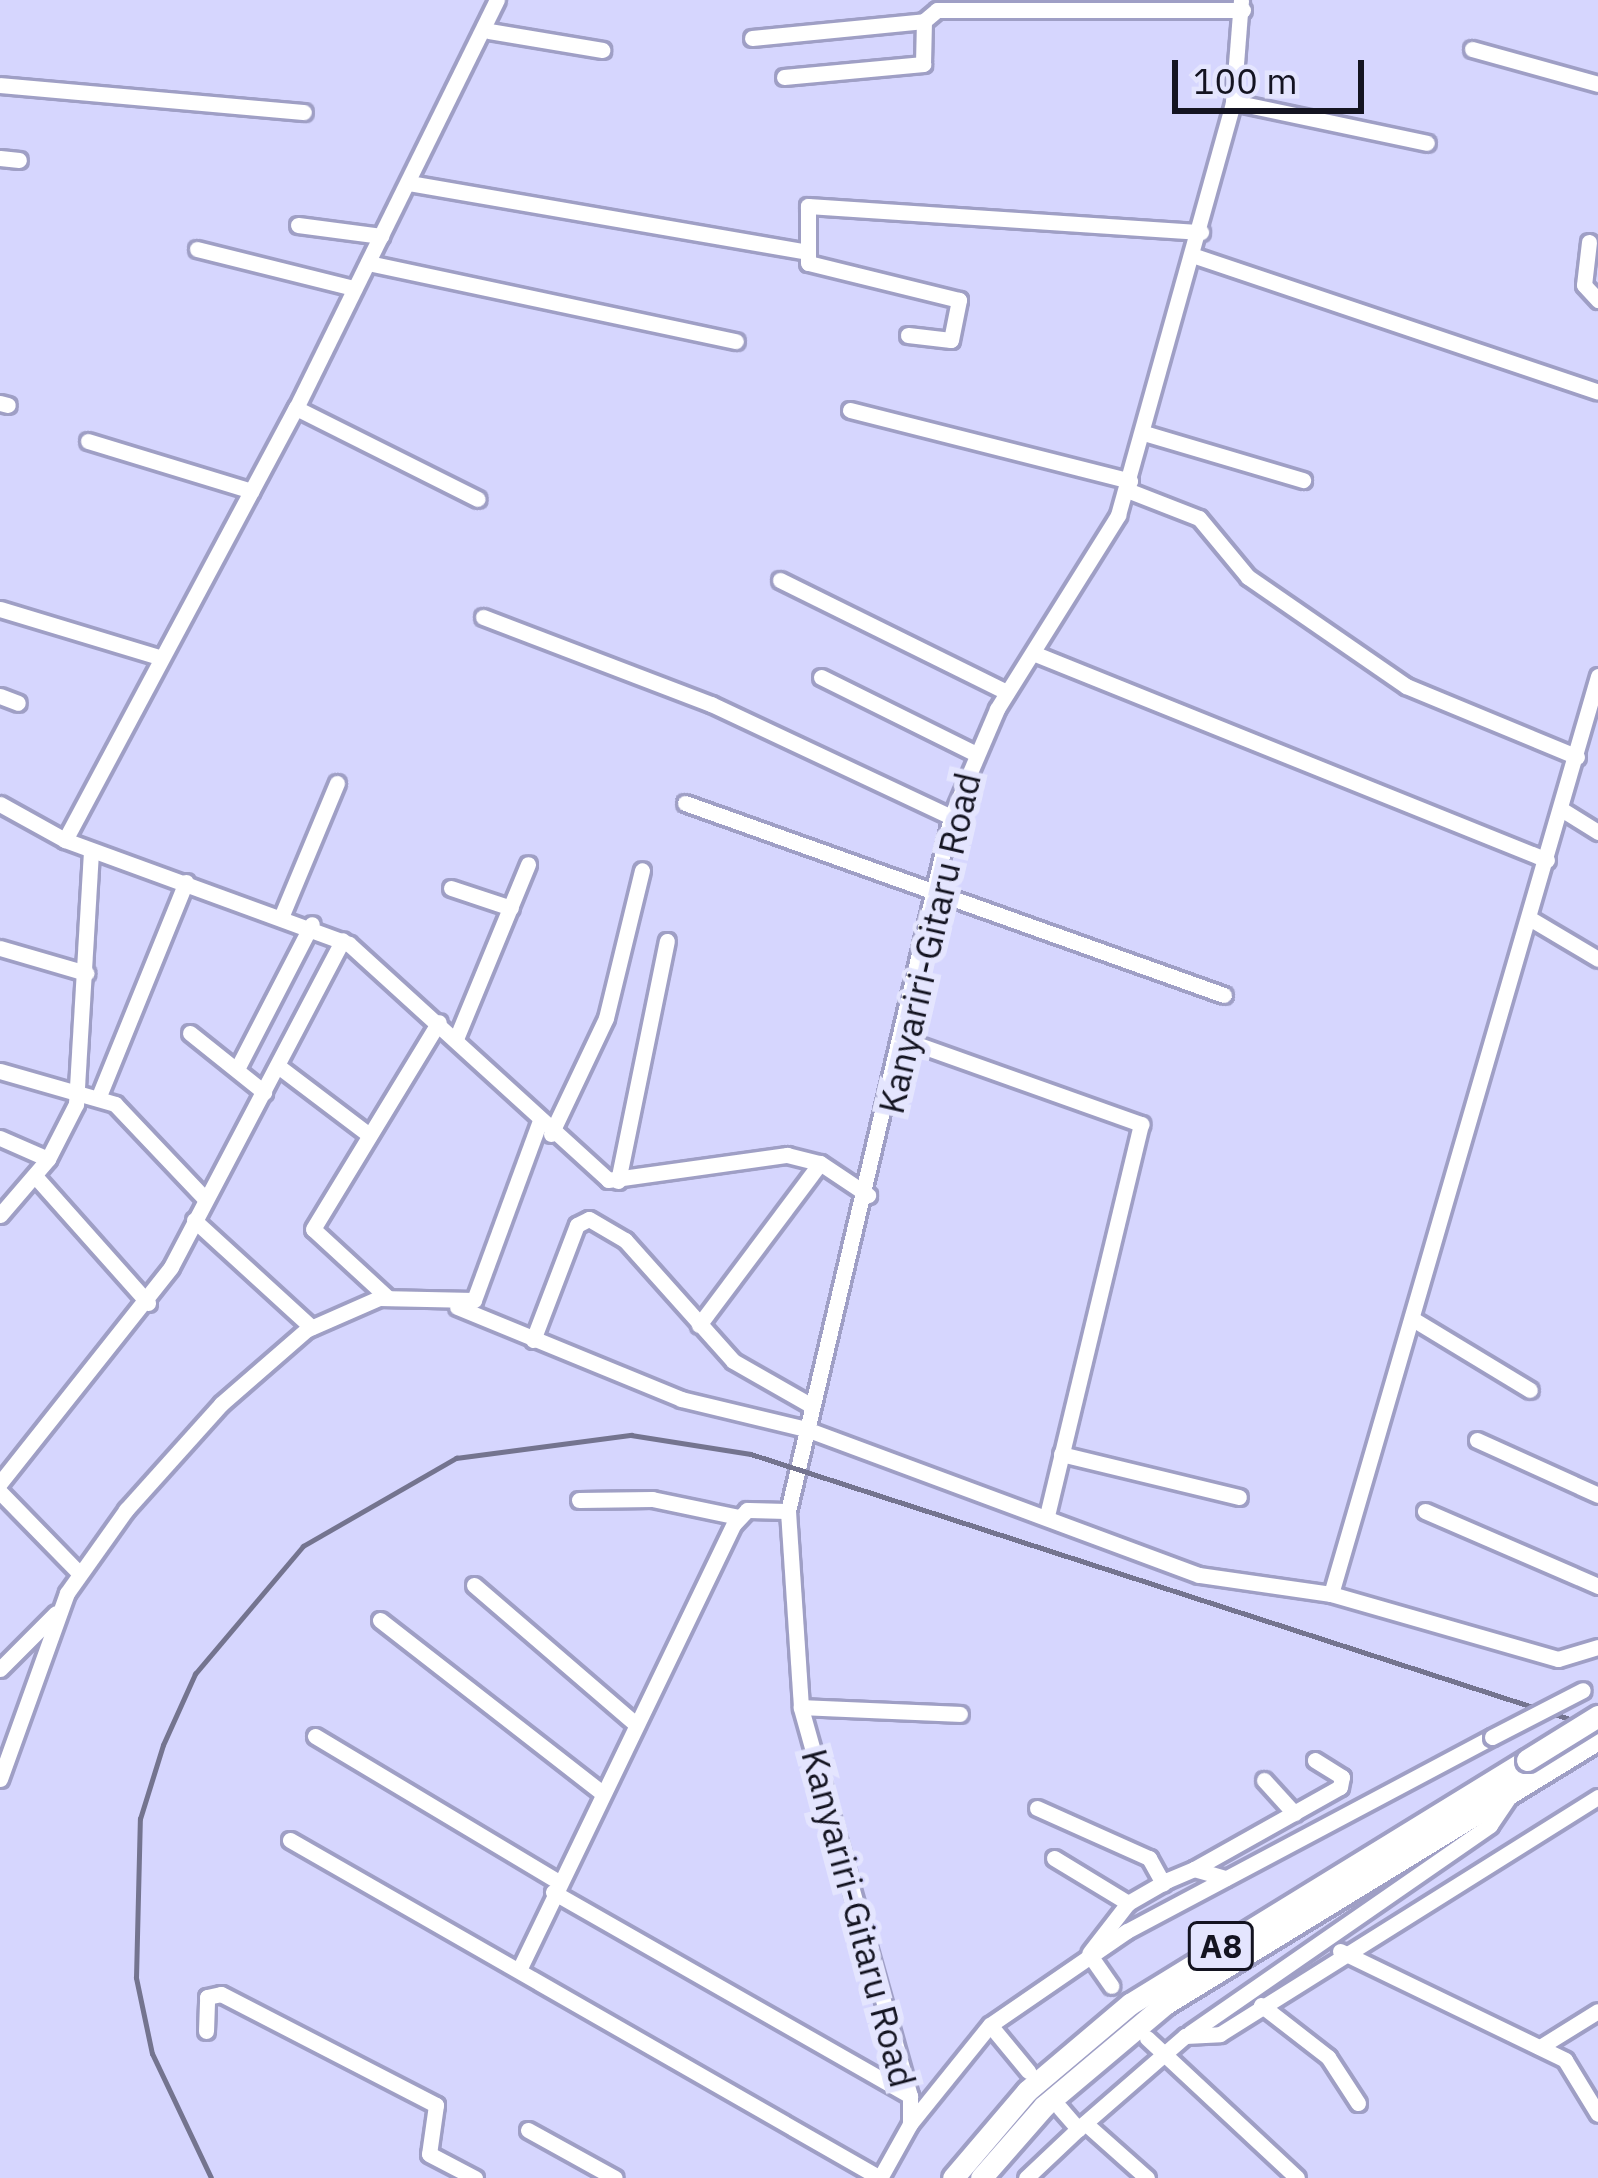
<!DOCTYPE html>
<html>
<head>
<meta charset="utf-8">
<style>
	body { margin:0 }
	#map { position:relative; width:1598px; height:2178px; overflow:hidden; background:#d6d6fe; font-family:"IBM Plex Sans",sans-serif }
	div>[style] { position:absolute }
	.roads { filter:drop-shadow(3px 0 #9f9fc5) drop-shadow(-3px 0 #9f9fc5) drop-shadow(0 3px #9f9fc5) drop-shadow(0 -3px #9f9fc5) }
	.minor>* { height:15px; margin:-7.5px; padding:0 7.5px; transform-origin:7.5px; border-radius:7.5px; background:#fff }
	.highway>* { height:21px; margin:-10.5px; padding:0 10.5px; transform-origin:10.5px; border-radius:10.5px; background:#fff }
	.rail>* { height:4.5px; margin:-2.25px; padding:0 2.25px; transform-origin:2.25px; border-radius:2.25px; background:#74748f }
	.bridges { filter:drop-shadow(3px 0 #9f9fc5) drop-shadow(-3px 0 #9f9fc5) drop-shadow(0 3px #9f9fc5) drop-shadow(0 -3px #9f9fc5) }
	.minor-bridge>* { height:15px; margin:-7.5px; padding:0 7.5px; transform-origin:7.5px; border-radius:7.5px; background:#fff }
	.highway-bridge>* { height:21px; margin:-10.5px; padding:0 10.5px; transform-origin:10.5px; border-radius:10.5px; background:#fff }
	span { translate:-50% -50%; white-space:nowrap; text-align:center; line-height:1.15; -webkit-text-stroke:12px #e4e5fe; paint-order:stroke }
	.shield-label span { padding:3px 9px; background:#e4e5fe; border:3px solid; border-radius:9px; -webkit-text-stroke-width:0 }
	.shield-label { font-size:33px; color:#141421; font-weight:700 }
	.street-label { font-size:36px; color:#141421 }
	.scale { position:absolute; left:1172px; top:60px; width:192px; height:54px; box-sizing:border-box; border:6px solid #141421; border-top:0; padding-left:15px; font-size:36px; line-height:42px; white-space:nowrap; color:#141421; -webkit-text-stroke:9px #e4e5fe; paint-order:stroke }
</style>
</head>
<body>
<div id="map">
	<div class="roads">
		<div class="minor">
			<i style="left:489px;top:31px;width:115px;rotate:9.5deg"></i>
			<i style="left:752px;top:38px;width:173px;rotate:-5.6deg"></i>
			<i style="left:1472px;top:49px;width:131px;rotate:15.5deg"></i>
			<i style="left:784px;top:77px;width:140px;rotate:-5.3deg"></i>
			<i style="left:923px;top:64px;width:43px;rotate:-88.7deg"></i>
			<i style="left:924px;top:21px;width:17px;rotate:-40deg"></i>
			<i style="left:937px;top:10px;width:306px"></i>
			<i style="left:0;top:85px;width:305px;rotate:5.1deg"></i>
			<i style="left:1233px;top:102px;width:198px;rotate:11.9deg"></i>
			<i style="left:0;top:158px;width:19px;rotate:6deg"></i>
			<i style="left:409px;top:183px;width:400px;rotate:9.8deg"></i>
			<i style="left:298px;top:225px;width:84px;rotate:7.5deg"></i>
			<i style="left:1589px;top:242px;width:43px;rotate:96.6deg"></i>
			<i style="left:1584px;top:285px;width:21px;rotate:47deg"></i>
			<i style="left:197px;top:249px;width:162px;rotate:14deg"></i>
			<i style="left:1195px;top:256px;width:425px;rotate:18.6deg"></i>
			<i style="left:368px;top:263px;width:376px;rotate:12deg"></i>
			<i style="left:908px;top:335px;width:43px;rotate:6.6deg"></i>
			<i style="left:951px;top:340px;width:41px;rotate:-78.7deg"></i>
			<i style="left:959px;top:300px;width:155px;rotate:-166.2deg"></i>
			<i style="left:808px;top:263px;width:57px;rotate:-90deg"></i>
			<i style="left:808px;top:206px;width:394px;rotate:3.8deg"></i>
			<i style="left:0;top:403px;width:8px;rotate:14deg"></i>
			<i style="left:296px;top:408px;width:203px;rotate:26.6deg"></i>
			<i style="left:850px;top:410px;width:289px;rotate:14.2deg"></i>
			<i style="left:1144px;top:433px;width:166px;rotate:16.5deg"></i>
			<i style="left:88px;top:441px;width:171px;rotate:17deg"></i>
			<i style="left:1127px;top:490px;width:77px;rotate:21.3deg"></i>
			<i style="left:1199px;top:518px;width:77px;rotate:50.3deg"></i>
			<i style="left:1248px;top:577px;width:192px;rotate:34.6deg"></i>
			<i style="left:1406px;top:686px;width:185px;rotate:22.5deg"></i>
			<i style="left:780px;top:580px;width:253px;rotate:26.3deg"></i>
			<i style="left:0;top:609px;width:169px;rotate:16.8deg"></i>
			<i style="left:483px;top:617px;width:244px;rotate:20.9deg"></i>
			<i style="left:711px;top:704px;width:265px;rotate:25.2deg"></i>
			<i style="left:1033px;top:653px;width:554px;rotate:21.94deg"></i>
			<i style="left:821px;top:677px;width:171px;rotate:26.4deg"></i>
			<i style="left:0;top:696px;width:19px;rotate:21deg"></i>
			<i style="left:685px;top:803px;width:572px;rotate:19.61deg"></i>
			<i style="left:0;top:804px;width:74px;rotate:29deg"></i>
			<i style="left:65px;top:840px;width:302px;rotate:20.1deg"></i>
			<i style="left:349px;top:944px;width:350px;rotate:42.3deg"></i>
			<i style="left:608px;top:1180px;width:181px;rotate:-8deg"></i>
			<i style="left:787px;top:1155px;width:34px;rotate:14deg"></i>
			<i style="left:820px;top:1163px;width:58px;rotate:33.7deg"></i>
			<i style="left:1561px;top:809px;width:44px;rotate:31.9deg"></i>
			<i style="left:65px;top:840px;width:490px;rotate:-61.9deg"></i>
			<i style="left:296px;top:408px;width:455px;rotate:-63.8deg"></i>
			<i style="left:451px;top:888px;width:63px;rotate:18.4deg"></i>
			<i style="left:282px;top:915px;width:143px;rotate:-67.4deg"></i>
			<i style="left:1529px;top:918px;width:80px;rotate:30.7deg"></i>
			<i style="left:0;top:948px;width:90px;rotate:16.2deg"></i>
			<i style="left:190px;top:1033px;width:95px;rotate:38.6deg"></i>
			<i style="left:456px;top:1039px;width:189px;rotate:-67.6deg"></i>
			<i style="left:905px;top:1040px;width:251px;rotate:19.6deg"></i>
			<i style="left:1141px;top:1124px;width:402px;rotate:103.5deg"></i>
			<i style="left:278px;top:1066px;width:113px;rotate:37.1deg"></i>
			<i style="left:237px;top:1069px;width:163px;rotate:-62.7deg"></i>
			<i style="left:0;top:1071px;width:120px;rotate:16deg"></i>
			<i style="left:115px;top:1104px;width:131px;rotate:46.5deg"></i>
			<i style="left:99px;top:1096px;width:231px;rotate:-67.9deg"></i>
			<i style="left:551px;top:1134px;width:128px;rotate:-64.6deg"></i>
			<i style="left:606px;top:1018px;width:152px;rotate:-76.3deg"></i>
			<i style="left:0;top:1138px;width:52px;rotate:23.6deg"></i>
			<i style="left:35px;top:1176px;width:170px;rotate:48.3deg"></i>
			<i style="left:618px;top:1181px;width:245px;rotate:-78.5deg"></i>
			<i style="left:0;top:1215px;width:74px;rotate:-49.4deg"></i>
			<i style="left:48px;top:1159px;width:62px;rotate:-63deg"></i>
			<i style="left:76px;top:1104px;width:253px;rotate:-86.6deg"></i>
			<i style="left:194px;top:1220px;width:159px;rotate:42.4deg"></i>
			<i style="left:387px;top:1297px;width:100px;rotate:-137.4deg"></i>
			<i style="left:313px;top:1229px;width:242px;rotate:-58.7deg"></i>
			<i style="left:457px;top:1307px;width:242px;rotate:22.3deg"></i>
			<i style="left:681px;top:1399px;width:129px;rotate:13.5deg"></i>
			<i style="left:806px;top:1429px;width:419px;rotate:20.4deg"></i>
			<i style="left:1199px;top:1575px;width:133px;rotate:8.2deg"></i>
			<i style="left:1331px;top:1594px;width:236px;rotate:16deg"></i>
			<i style="left:1558px;top:1659px;width:42px;rotate:-16.7deg"></i>
			<i style="left:1416px;top:1321px;width:133px;rotate:31.2deg"></i>
			<i style="left:699px;top:1325px;width:202px;rotate:-53.2deg"></i>
			<i style="left:533px;top:1340px;width:123px;rotate:-69.1deg"></i>
			<i style="left:577px;top:1225px;width:13px;rotate:-27deg"></i>
			<i style="left:589px;top:1219px;width:42px;rotate:30.3deg"></i>
			<i style="left:625px;top:1240px;width:162px;rotate:48.2deg"></i>
			<i style="left:733px;top:1361px;width:91px;rotate:29.7deg"></i>
			<i style="left:1477px;top:1440px;width:133px;rotate:24.4deg"></i>
			<i style="left:1061px;top:1454px;width:183px;rotate:13.6deg"></i>
			<i style="left:0;top:1483px;width:275px;rotate:-51.6deg"></i>
			<i style="left:171px;top:1267px;width:369px;rotate:-62.3deg"></i>
			<i style="left:0;top:1492px;width:113px;rotate:45.7deg"></i>
			<i style="left:579px;top:1500px;width:73px;rotate:-0.8deg"></i>
			<i style="left:652px;top:1499px;width:89px;rotate:11.7deg"></i>
			<i style="left:1425px;top:1511px;width:189px;rotate:23.4deg"></i>
			<i style="left:474px;top:1585px;width:210px;rotate:40.7deg"></i>
			<i style="left:1331px;top:1594px;width:956px;rotate:-73.78deg"></i>
			<i style="left:380px;top:1620px;width:280px;rotate:37.9deg"></i>
			<i style="left:0;top:1669px;width:79px;rotate:-45deg"></i>
			<i style="left:801px;top:1707px;width:159px;rotate:2.5deg"></i>
			<i style="left:315px;top:1736px;width:282px;rotate:30.9deg"></i>
			<i style="left:0;top:1779px;width:198px;rotate:-70.2deg"></i>
			<i style="left:67px;top:1593px;width:102px;rotate:-54.6deg"></i>
			<i style="left:126px;top:1510px;width:142px;rotate:-48.1deg"></i>
			<i style="left:221px;top:1404px;width:113px;rotate:-41deg"></i>
			<i style="left:306px;top:1330px;width:80px;rotate:-23.7deg"></i>
			<i style="left:379px;top:1298px;width:95px;rotate:1.2deg"></i>
			<i style="left:474px;top:1300px;width:189px;rotate:-69.8deg"></i>
			<i style="left:1264px;top:1780px;width:45px;rotate:47.7deg"></i>
			<i style="left:1037px;top:1808px;width:123px;rotate:24.1deg"></i>
			<i style="left:1149px;top:1858px;width:29px;rotate:61deg"></i>
			<i style="left:290px;top:1840px;width:680px;rotate:29.81deg"></i>
			<i style="left:880px;top:2178px;width:62px;rotate:-60.9deg"></i>
			<i style="left:910px;top:2124px;width:127px;rotate:-51.1deg"></i>
			<i style="left:990px;top:2025px;width:166px;rotate:-34.5deg"></i>
			<i style="left:1127px;top:1931px;width:413px;rotate:-28deg"></i>
			<i style="left:1054px;top:1858px;width:87px;rotate:31.3deg"></i>
			<i style="left:1194px;top:1869px;width:167px;rotate:-29.3deg"></i>
			<i style="left:1340px;top:1787px;width:10px;rotate:-79deg"></i>
			<i style="left:1342px;top:1777px;width:32px;rotate:-148deg"></i>
			<i style="left:553px;top:1892px;width:411px;rotate:29.7deg"></i>
			<i style="left:1340px;top:1951px;width:250px;rotate:25.8deg"></i>
			<i style="left:1565px;top:2060px;width:63px;rotate:58.6deg"></i>
			<i style="left:1090px;top:1952px;width:62px;rotate:-52.2deg"></i>
			<i style="left:1128px;top:1903px;width:46px;rotate:-29.9deg"></i>
			<i style="left:1168px;top:1880px;width:28px;rotate:-23deg"></i>
			<i style="left:1194px;top:1869px;width:33px;rotate:16deg"></i>
			<i style="left:1089px;top:1954px;width:39px;rotate:55deg"></i>
			<i style="left:519px;top:1970px;width:495px;rotate:-64.3deg"></i>
			<i style="left:734px;top:1524px;width:19px;rotate:-47deg"></i>
			<i style="left:747px;top:1510px;width:41px;rotate:1.4deg"></i>
			<i style="left:1261px;top:2005px;width:85px;rotate:37.8deg"></i>
			<i style="left:1328px;top:2057px;width:55px;rotate:56.9deg"></i>
			<i style="left:990px;top:2025px;width:60px;rotate:50.4deg"></i>
			<i style="left:206px;top:2031px;width:34px;rotate:-88deg"></i>
			<i style="left:207px;top:1997px;width:14px;rotate:-12deg"></i>
			<i style="left:221px;top:1994px;width:242px;rotate:27.3deg"></i>
			<i style="left:436px;top:2105px;width:49px;rotate:98.1deg"></i>
			<i style="left:429px;top:2154px;width:52px;rotate:27.6deg"></i>
			<i style="left:1190px;top:2033px;width:365px;rotate:-34.7deg"></i>
			<i style="left:1490px;top:1825px;width:41px;rotate:-55.9deg"></i>
			<i style="left:1147px;top:2038px;width:205px;rotate:43deg"></i>
			<i style="left:1540px;top:2047px;width:68px;rotate:-31.8deg"></i>
			<i style="left:1060px;top:2108px;width:28px;rotate:49deg"></i>
			<i style="left:1078px;top:2129px;width:142px;rotate:-41deg"></i>
			<i style="left:1185px;top:2036px;width:35px;rotate:-3deg"></i>
			<i style="left:1220px;top:2034px;width:446px;rotate:-32.1deg"></i>
			<i style="left:1085px;top:2123px;width:83px;rotate:41.6deg"></i>
			<i style="left:910px;top:2124px;width:28px;rotate:-90deg"></i>
			<i style="left:910px;top:2096px;width:404px;rotate:-105.7deg"></i>
			<i style="left:801px;top:1707px;width:196px;rotate:-93.8deg"></i>
			<i style="left:788px;top:1511px;width:713px;rotate:-76.78deg"></i>
			<i style="left:951px;top:817px;width:117px;rotate:-66.9deg"></i>
			<i style="left:997px;top:709px;width:229px;rotate:-58deg"></i>
			<i style="left:1118px;top:515px;width:429px;rotate:-74.4deg"></i>
			<i style="left:1233px;top:102px;width:102px;rotate:-85.5deg"></i>
			<i style="left:528px;top:2130px;width:99px;rotate:28.9deg"></i>
			<i style="left:1026px;top:2178px;width:71px;rotate:-43.3deg"></i>
		</div>
		<div class="highway">
			<i style="left:953px;top:2178px;width:114px;rotate:-49.6deg"></i>
			<i style="left:1027px;top:2091px;width:135px;rotate:-40.2deg"></i>
			<i style="left:1130px;top:2004px;width:466px;rotate:-31.6deg"></i>
			<i style="left:981px;top:2178px;width:96px;rotate:-48.8deg"></i>
			<i style="left:1044px;top:2106px;width:158px;rotate:-40.1deg"></i>
			<i style="left:1165px;top:2004px;width:508px;rotate:-31.47deg"></i>
		</div>
	</div>
	<div class="rail">
		<i style="left:211px;top:2178px;width:137px;rotate:-115.4deg"></i>
		<i style="left:152px;top:2054px;width:78px;rotate:-101.9deg"></i>
		<i style="left:136px;top:1978px;width:159px;rotate:-88.6deg"></i>
		<i style="left:140px;top:1819px;width:77px;rotate:-72.7deg"></i>
		<i style="left:163px;top:1745px;width:78px;rotate:-65.7deg"></i>
		<i style="left:195px;top:1674px;width:167px;rotate:-49.8deg"></i>
		<i style="left:303px;top:1546px;width:177px;rotate:-29.9deg"></i>
		<i style="left:456px;top:1458px;width:177px;rotate:-7.5deg"></i>
		<i style="left:631px;top:1435px;width:121px;rotate:9deg"></i>
		<i style="left:751px;top:1454px;width:890px;rotate:17.93deg"></i>
	</div>
	<div class="bridges">
		<div class="minor-bridge">
			<i style="left:1492px;top:1737px;width:102px;rotate:-27.3deg"></i>
		</div>
		<div class="highway-bridge">
			<i style="left:1527px;top:1760px;width:84px;rotate:-31.8deg"></i>
		</div>
	</div>
	<div class="shield-label">
		<span style="left:1221px;top:1946px">A8</span>
	</div>
	<div class="street-label">
		<span style="left:929px;top:943px;rotate:-77deg">Kanyariri-Gitaru Road</span>
		<span style="left:859px;top:1918px;rotate:75deg">Kanyariri-Gitaru Road</span>
	</div>
	<div class="scale">100 m</div>
</div>
</body>
</html>
